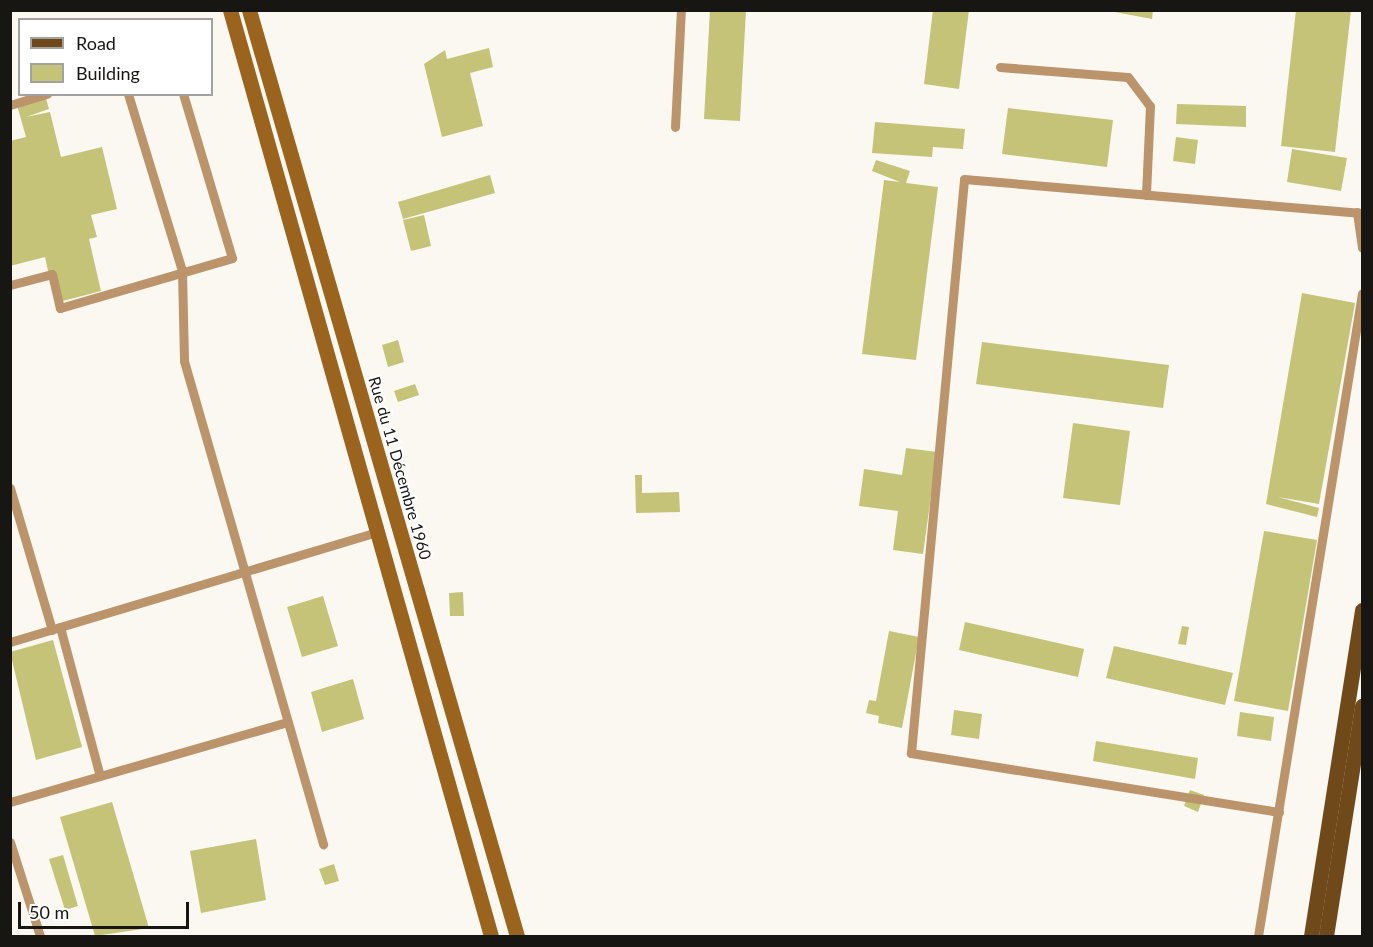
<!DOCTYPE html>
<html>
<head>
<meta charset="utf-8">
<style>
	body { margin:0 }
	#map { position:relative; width:1373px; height:947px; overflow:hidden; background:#fbf8f1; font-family:Lato,sans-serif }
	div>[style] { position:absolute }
	.building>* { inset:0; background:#c4c377 }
	.service>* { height:9px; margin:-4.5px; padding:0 4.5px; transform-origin:4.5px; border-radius:4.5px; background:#bb946c }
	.secondary>* { height:15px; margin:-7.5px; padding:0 7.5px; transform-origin:7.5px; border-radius:7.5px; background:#9a631e }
	.primary>* { height:15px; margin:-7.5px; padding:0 7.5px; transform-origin:7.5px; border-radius:7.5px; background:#70491b }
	span { translate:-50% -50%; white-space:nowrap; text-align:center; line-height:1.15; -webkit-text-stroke:4.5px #fff; paint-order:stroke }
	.street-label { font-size:16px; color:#171613 }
	.frame { position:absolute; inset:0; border:12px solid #171613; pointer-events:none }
	.legend { position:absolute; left:18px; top:18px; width:195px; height:78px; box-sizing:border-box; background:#fff; border:2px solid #a2a2a1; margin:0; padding:8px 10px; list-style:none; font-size:18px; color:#171613 }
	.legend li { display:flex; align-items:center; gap:12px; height:30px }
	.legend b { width:30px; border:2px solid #a2a2a1 }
	.scale { position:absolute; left:18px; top:902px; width:171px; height:27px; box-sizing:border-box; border:3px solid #171613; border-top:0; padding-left:8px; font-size:18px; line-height:21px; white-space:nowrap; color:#171613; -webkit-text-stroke:4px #fff; paint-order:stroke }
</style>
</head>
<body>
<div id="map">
	<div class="building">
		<i style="clip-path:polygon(710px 10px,746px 10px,740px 121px,704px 119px)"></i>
		<i style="clip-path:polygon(933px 10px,969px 10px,959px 89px,924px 84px)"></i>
		<i style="clip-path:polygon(1104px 10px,1153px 10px,1152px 19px)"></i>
		<i style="clip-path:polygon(1296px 10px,1351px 10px,1335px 152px,1281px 146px)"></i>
		<i style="clip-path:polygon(489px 48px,493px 67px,470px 73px,483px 126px,442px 137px,424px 64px,445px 50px,447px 59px)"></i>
		<i style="clip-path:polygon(45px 95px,49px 109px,26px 117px,50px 112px,61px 157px,102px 147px,117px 209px,91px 215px,97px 237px,89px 239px,101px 291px,55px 303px,45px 257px,10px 266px,10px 141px,26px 137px,17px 105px)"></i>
		<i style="clip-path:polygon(1177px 104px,1246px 106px,1246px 127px,1176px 124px)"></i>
		<i style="clip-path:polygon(1008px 108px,1113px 120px,1107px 167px,1002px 154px)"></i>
		<i style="clip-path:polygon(875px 122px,965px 129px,963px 149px,933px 147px,932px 157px,872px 153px)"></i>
		<i style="clip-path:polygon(1176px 137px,1198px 140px,1195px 164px,1173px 161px)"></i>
		<i style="clip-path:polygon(1292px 149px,1347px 158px,1341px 191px,1287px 182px)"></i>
		<i style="clip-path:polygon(876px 160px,910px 171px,906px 183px,938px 187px,916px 360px,862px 354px,884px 180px,900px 182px,872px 171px)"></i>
		<i style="clip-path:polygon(490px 175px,495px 193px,403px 219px,398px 202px)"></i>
		<i style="clip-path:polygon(424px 215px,431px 246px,411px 251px,403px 220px)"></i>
		<i style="clip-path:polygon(1302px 293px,1355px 303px,1319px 504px,1278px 497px,1319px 508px,1317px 517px,1266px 504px)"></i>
		<i style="clip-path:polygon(398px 340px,404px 362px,388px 367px,382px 345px)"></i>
		<i style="clip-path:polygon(982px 342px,1169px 365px,1163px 408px,976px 384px)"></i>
		<i style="clip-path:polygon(415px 384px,419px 395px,398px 402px,394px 391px)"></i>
		<i style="clip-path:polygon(1073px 423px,1130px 431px,1120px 505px,1063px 498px)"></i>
		<i style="clip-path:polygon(906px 448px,937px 452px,923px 554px,893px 550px,898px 511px,859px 506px,864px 469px,902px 475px)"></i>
		<i style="clip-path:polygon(635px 475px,642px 475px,642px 493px,679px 492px,680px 512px,636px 513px)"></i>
		<i style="clip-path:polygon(1264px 531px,1317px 540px,1288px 711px,1234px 701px)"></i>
		<i style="clip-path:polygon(463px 592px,464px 616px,450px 616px,449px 593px)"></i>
		<i style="clip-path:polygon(323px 596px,338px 646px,302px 657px,287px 607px)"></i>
		<i style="clip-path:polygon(965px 622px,1084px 649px,1078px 677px,959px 650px)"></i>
		<i style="clip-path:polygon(1182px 626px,1189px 627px,1186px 645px,1178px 644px)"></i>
		<i style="clip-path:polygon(889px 631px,919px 637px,902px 728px,878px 723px,879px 716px,866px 713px,869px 700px,876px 701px)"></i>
		<i style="clip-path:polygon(53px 640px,82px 747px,36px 760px,10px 652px)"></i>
		<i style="clip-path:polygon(1114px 646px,1233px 673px,1225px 705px,1106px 678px)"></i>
		<i style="clip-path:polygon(353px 679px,364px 719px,322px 732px,311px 692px)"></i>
		<i style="clip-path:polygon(954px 710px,982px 714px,979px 739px,951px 735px)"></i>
		<i style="clip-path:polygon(1240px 712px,1274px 717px,1271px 741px,1237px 736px)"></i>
		<i style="clip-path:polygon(1096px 741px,1198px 758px,1195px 779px,1093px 761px)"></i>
		<i style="clip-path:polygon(1190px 790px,1204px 795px,1198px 812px,1184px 806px)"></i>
		<i style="clip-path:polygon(112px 802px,149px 928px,95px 936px,60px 817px)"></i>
		<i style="clip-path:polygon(256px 839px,266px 900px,201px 913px,190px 851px)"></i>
		<i style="clip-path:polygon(63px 855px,78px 906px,65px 910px,49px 859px)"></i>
		<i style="clip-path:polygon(334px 864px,339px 881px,325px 885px,319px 869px)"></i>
	</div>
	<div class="service">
		<i style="left:1000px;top:67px;width:128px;rotate:4.5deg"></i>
		<i style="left:1128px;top:77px;width:36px;rotate:53deg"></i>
		<i style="left:1150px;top:106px;width:89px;rotate:92.6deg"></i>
		<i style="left:128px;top:94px;width:185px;rotate:73deg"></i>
		<i style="left:182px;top:271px;width:90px;rotate:88.7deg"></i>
		<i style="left:184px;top:361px;width:503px;rotate:73.94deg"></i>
		<i style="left:10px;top:105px;width:39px;rotate:-17deg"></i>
		<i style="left:675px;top:127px;width:117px;rotate:-87.1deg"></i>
		<i style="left:1357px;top:212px;width:36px;rotate:82deg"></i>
		<i style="left:10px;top:285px;width:43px;rotate:-14.7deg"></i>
		<i style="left:52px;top:274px;width:35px;rotate:77deg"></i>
		<i style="left:60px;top:308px;width:179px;rotate:-16.2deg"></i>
		<i style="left:232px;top:258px;width:171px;rotate:-106.6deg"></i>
		<i style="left:10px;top:488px;width:148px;rotate:73.5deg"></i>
		<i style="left:60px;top:627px;width:154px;rotate:75deg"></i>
		<i style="left:10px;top:642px;width:383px;rotate:-16.7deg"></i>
		<i style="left:10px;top:802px;width:289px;rotate:-16.1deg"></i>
		<i style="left:1279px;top:812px;width:373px;rotate:-170.9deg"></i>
		<i style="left:911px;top:753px;width:576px;rotate:-84.72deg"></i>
		<i style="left:964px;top:179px;width:399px;rotate:4.9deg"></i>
		<i style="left:10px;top:842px;width:99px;rotate:72.3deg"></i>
		<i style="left:1258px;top:936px;width:651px;rotate:-80.81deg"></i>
	</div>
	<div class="secondary">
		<i style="left:230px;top:10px;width:962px;rotate:74.26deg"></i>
		<i style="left:249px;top:10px;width:964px;rotate:73.86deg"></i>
	</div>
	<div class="primary">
		<i style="left:1311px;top:936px;width:330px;rotate:-81.1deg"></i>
		<i style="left:1326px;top:936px;width:233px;rotate:-81.1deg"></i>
	</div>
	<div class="street-label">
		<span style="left:400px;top:468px;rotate:74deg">Rue du 11 Décembre 1960</span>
	</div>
	<div class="frame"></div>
	<ul class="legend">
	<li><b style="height:8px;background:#70491b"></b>Road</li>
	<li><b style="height:16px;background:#c4c377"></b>Building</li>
	</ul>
	<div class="scale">50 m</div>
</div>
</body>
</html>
